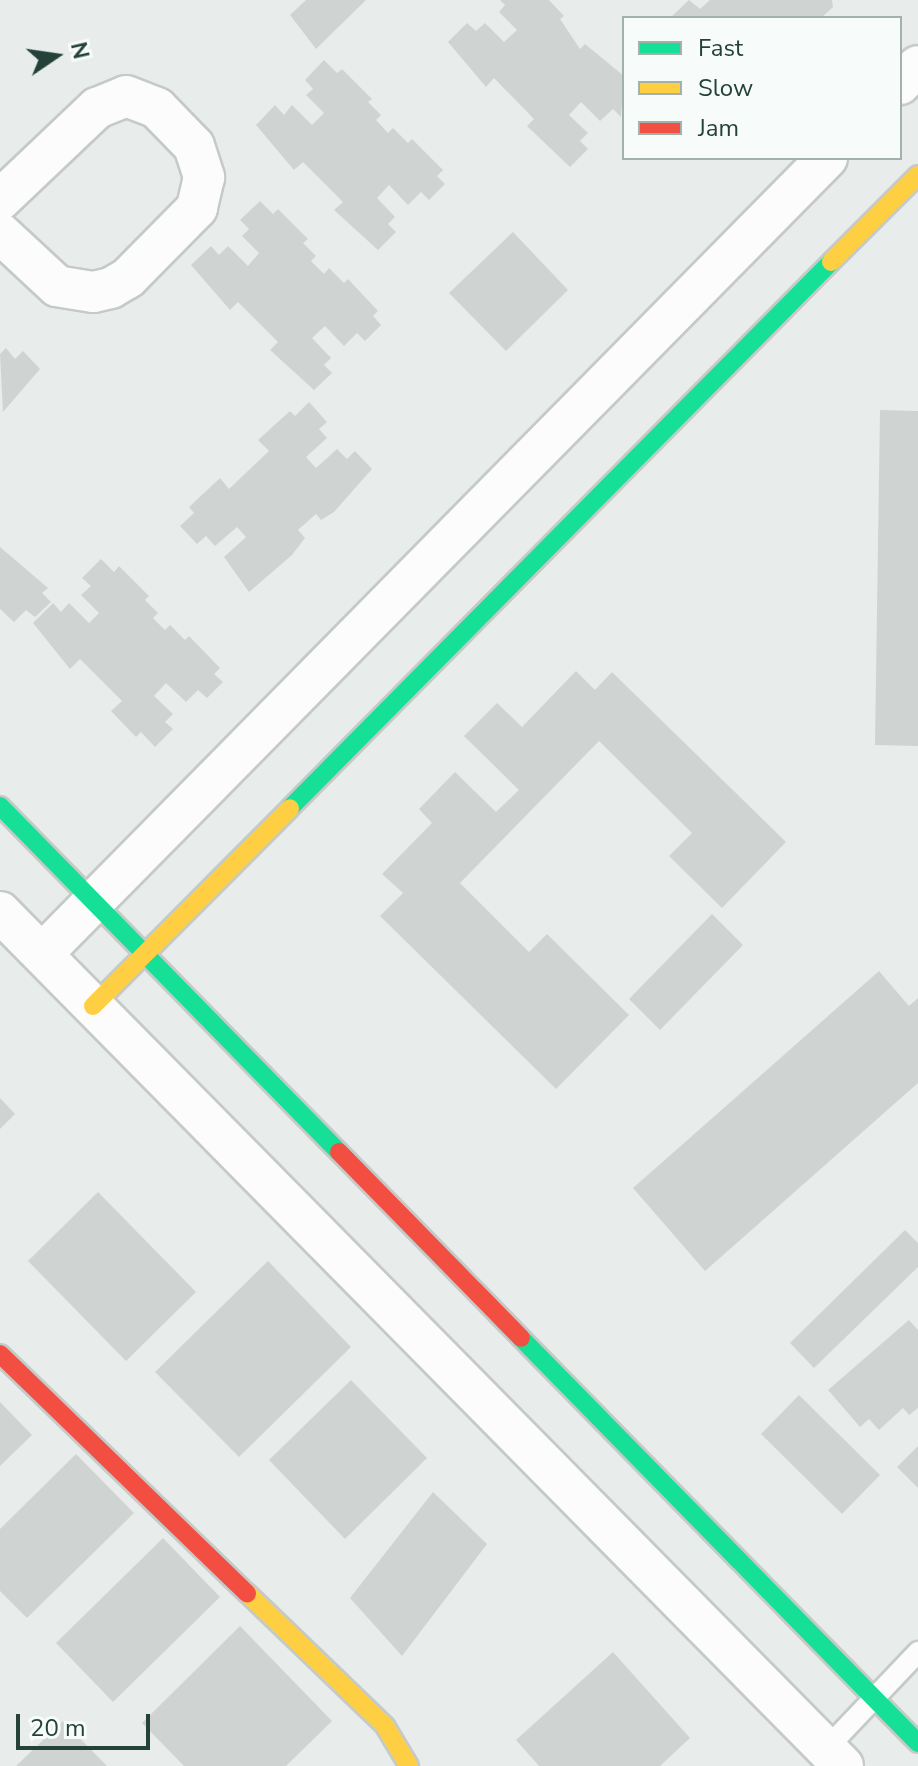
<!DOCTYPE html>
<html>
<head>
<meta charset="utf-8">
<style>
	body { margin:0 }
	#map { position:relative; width:918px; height:1766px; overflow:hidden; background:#e8edeb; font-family:"Nunito Sans",sans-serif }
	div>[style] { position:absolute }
	.building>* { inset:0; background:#cfd4d2 }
	.roads { filter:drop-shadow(2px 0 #c5cac8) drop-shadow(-2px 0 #c5cac8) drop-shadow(0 2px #c5cac8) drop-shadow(0 -2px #c5cac8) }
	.lane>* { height:20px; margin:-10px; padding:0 10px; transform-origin:10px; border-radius:10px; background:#fcfcfc }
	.street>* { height:40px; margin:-20px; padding:0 20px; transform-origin:20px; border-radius:20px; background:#fcfcfc }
	.fast>* { height:18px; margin:-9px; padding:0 9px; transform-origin:9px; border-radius:9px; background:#16e098 }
	.slow>* { height:18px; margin:-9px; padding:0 9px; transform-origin:9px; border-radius:9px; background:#ffcf43 }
	.jam>* { height:18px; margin:-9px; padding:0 9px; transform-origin:9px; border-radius:9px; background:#f24e42 }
	span { translate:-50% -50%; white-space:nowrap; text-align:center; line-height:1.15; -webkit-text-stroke:6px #f7fbf9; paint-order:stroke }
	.legend { position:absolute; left:622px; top:16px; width:280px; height:144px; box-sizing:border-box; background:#f7fbf9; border:2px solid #a3b1ad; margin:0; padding:10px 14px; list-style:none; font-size:24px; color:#24423a }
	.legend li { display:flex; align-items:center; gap:16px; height:40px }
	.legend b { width:40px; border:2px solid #a3b1ad }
	.north { position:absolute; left:16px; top:16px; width:80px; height:80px; -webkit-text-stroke:6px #f7fbf9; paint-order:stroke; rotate:77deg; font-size:22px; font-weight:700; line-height:32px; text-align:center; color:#24423a }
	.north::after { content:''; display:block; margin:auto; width:28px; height:36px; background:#24423a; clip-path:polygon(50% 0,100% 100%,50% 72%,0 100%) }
	.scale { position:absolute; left:16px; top:1714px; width:134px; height:36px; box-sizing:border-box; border:4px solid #24423a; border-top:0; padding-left:10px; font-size:24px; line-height:28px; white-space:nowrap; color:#24423a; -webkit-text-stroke:6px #f7fbf9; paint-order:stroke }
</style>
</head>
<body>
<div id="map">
	<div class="building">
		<i style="clip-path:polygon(306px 0,366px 0,316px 49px,290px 15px)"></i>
		<i style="clip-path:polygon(500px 0,549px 0,564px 16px,560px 19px,580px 49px,585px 44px,624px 76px,621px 117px,613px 109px,600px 121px,581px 102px,569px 115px,588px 133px,580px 141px,588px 149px,570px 167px,527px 126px,534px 119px,494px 78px,486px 87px,448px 42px,467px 23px,476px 31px,485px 23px,504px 42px,517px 30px,499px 12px,505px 5px)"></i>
		<i style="clip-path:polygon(689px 0,700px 9px,710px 0,832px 0,833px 7px,821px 18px,670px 18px)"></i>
		<i style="clip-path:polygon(324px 60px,337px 73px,342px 69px,372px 99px,368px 102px,381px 115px,376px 120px,388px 133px,393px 128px,408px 143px,412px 139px,443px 170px,437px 176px,445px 184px,429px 200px,421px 192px,408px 205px,389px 185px,377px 198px,395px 217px,388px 224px,396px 232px,378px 250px,334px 210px,343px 202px,303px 162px,294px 170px,256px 125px,275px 105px,284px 115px,292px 105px,312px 125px,324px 113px,306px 95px,313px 89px,305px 80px)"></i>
		<i style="clip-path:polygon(260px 201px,273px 214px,278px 209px,308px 239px,303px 243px,316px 256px,311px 261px,324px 274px,329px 268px,344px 283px,348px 279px,378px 311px,373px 316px,381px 325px,365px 341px,357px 333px,344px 346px,325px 326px,312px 338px,331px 358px,324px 365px,332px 373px,314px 390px,270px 350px,278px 342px,238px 302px,230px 310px,191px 265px,211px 246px,219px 255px,228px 246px,248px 266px,259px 253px,242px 236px,249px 229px,240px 220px)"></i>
		<i style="clip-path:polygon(513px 232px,568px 290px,506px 351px,449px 293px)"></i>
		<i style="clip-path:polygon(6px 348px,15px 359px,23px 351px,40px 369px,3px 412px,0 354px)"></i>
		<i style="clip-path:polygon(309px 402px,327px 422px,319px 429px,327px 438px,306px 457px,316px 468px,337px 449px,347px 459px,355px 451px,372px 469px,334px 512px,321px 520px,316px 514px,298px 530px,305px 538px,292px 555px,249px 592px,224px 557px,246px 537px,237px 527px,215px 546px,206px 536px,197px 544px,180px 526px,194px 513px,189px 507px,220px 478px,229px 489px,269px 451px,258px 440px,290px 411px,295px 416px)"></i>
		<i style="clip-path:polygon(880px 410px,918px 411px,918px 746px,875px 745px)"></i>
		<i style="clip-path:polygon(0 547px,48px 588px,42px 593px,51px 602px,35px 617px,26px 610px,14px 622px,0 609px)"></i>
		<i style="clip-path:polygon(101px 559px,114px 572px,119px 566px,149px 596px,145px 600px,158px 613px,153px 618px,165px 630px,170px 625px,185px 640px,189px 636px,220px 668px,214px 674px,223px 682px,207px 698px,198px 690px,186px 702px,166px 683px,154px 696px,173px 714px,165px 722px,173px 729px,155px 747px,141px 732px,136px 737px,111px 711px,122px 701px,80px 659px,70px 669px,33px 623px,53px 603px,61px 612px,69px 603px,89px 623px,99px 613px,81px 595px,91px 586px,82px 578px)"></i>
		<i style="clip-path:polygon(576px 671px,595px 690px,612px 672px,786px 842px,722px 908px,669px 856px,692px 833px,599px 741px,460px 883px,529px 952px,547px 934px,629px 1015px,556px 1089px,380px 916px,403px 893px,382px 874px,432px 823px,419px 809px,455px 772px,496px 812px,519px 790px,464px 736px,497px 703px,522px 727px)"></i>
		<i style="clip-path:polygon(712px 914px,743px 945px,660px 1030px,629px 999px)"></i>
		<i style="clip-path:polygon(879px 971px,909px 1006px,918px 998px,918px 1083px,705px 1271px,633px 1188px)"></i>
		<i style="clip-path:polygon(0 1098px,15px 1114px,0 1129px)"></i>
		<i style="clip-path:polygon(98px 1192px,196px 1292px,126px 1361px,28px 1261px)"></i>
		<i style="clip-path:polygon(905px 1230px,918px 1243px,918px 1267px,814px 1368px,790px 1343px)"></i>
		<i style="clip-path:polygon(268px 1261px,351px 1347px,239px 1457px,155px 1372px)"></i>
		<i style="clip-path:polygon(909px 1320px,918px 1330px,918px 1408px,909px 1415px,903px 1408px,879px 1430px,869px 1419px,860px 1427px,828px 1390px)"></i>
		<i style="clip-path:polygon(351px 1380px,427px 1458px,345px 1539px,269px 1460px)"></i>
		<i style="clip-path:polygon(799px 1395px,880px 1475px,842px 1514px,761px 1434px)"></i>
		<i style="clip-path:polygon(0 1402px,32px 1435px,0 1466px)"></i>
		<i style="clip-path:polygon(918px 1446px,918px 1488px,897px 1467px)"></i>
		<i style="clip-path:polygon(76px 1454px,134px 1513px,27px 1618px,0 1591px,0 1529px)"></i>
		<i style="clip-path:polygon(433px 1492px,487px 1544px,402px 1656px,350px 1598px)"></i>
		<i style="clip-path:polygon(163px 1538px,220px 1597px,113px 1702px,56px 1643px)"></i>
		<i style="clip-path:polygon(240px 1626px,332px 1721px,286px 1766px,184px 1766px,142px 1723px)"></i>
		<i style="clip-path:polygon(613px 1652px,690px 1738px,660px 1766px,539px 1766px,516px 1740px)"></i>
		<i style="clip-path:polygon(63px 1721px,107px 1766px,16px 1766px)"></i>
	</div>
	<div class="roads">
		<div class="lane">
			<i style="left:826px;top:1749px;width:134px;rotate:-46.5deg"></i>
		</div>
		<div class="street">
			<i style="left:900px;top:84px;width:25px;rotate:-45deg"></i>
			<i style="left:0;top:200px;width:134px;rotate:-43.5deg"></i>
			<i style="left:97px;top:108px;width:31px;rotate:-22deg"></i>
			<i style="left:126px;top:96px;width:33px;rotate:21deg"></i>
			<i style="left:157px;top:108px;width:53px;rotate:45.8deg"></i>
			<i style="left:194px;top:146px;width:33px;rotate:72deg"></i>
			<i style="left:204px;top:177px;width:32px;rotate:103deg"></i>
			<i style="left:197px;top:208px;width:98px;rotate:134.6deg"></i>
			<i style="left:128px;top:278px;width:20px;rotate:150deg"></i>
			<i style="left:111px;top:288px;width:18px;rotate:167deg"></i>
			<i style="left:93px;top:292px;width:36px;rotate:-171deg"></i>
			<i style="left:57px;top:286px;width:78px;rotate:-137.1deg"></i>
			<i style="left:0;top:912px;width:1200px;rotate:45.37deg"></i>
			<i style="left:42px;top:954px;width:1118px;rotate:-45.4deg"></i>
		</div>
		<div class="fast">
			<i style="left:0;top:806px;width:484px;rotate:45.6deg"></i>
			<i style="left:290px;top:808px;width:769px;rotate:-45.26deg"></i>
			<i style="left:521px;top:1338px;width:567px;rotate:45.57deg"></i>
		</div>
		<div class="slow">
			<i style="left:831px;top:262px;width:123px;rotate:-45deg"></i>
			<i style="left:93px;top:1006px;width:279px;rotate:-45.1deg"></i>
			<i style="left:247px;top:1593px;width:192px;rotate:43.9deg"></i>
			<i style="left:385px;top:1726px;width:47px;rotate:59deg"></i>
		</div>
		<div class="jam">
			<i style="left:339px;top:1152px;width:260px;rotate:45.6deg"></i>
			<i style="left:0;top:1354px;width:344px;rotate:44.1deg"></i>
		</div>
	</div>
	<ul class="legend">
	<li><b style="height:10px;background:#16e098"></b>Fast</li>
	<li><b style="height:10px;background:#ffcf43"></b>Slow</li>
	<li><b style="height:10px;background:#f24e42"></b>Jam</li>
	</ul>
	<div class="north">N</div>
	<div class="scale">20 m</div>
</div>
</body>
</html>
